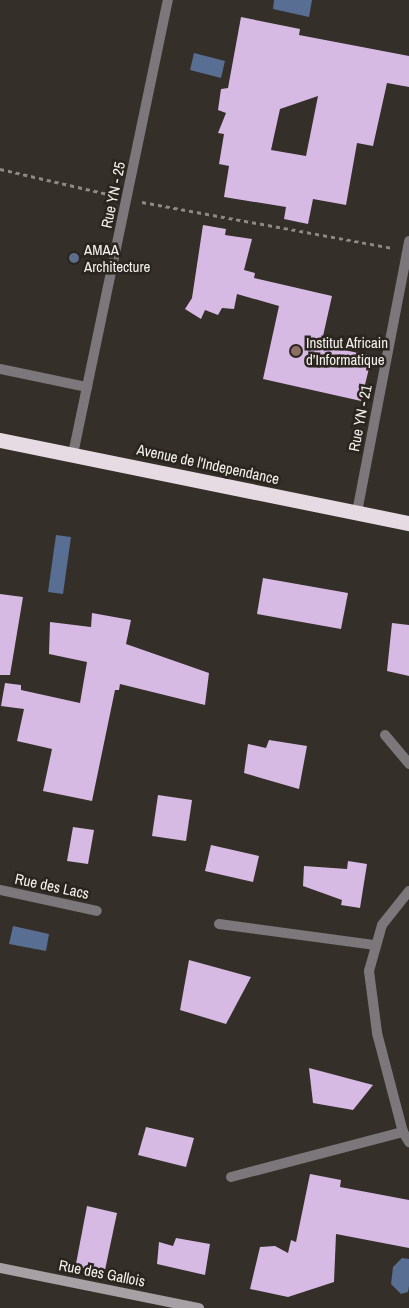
<!DOCTYPE html>
<html>
<head>
<meta charset="utf-8">
<style>
	body { margin:0 }
	#map { position:relative; width:409px; height:1308px; overflow:hidden; background:#342f28; font-family:"Archivo Narrow",sans-serif }
	div>[style] { position:absolute }
	.water>* { inset:0; background:#586e92 }
	.building>* { inset:0; background:#d6bae3 }
	.path>* { height:3px; margin-top:-1.5px; transform-origin:0; background:repeating-linear-gradient(90deg,#8d8983 0 4px,transparent 0 8px) }
	.street>* { height:10px; margin:-5px; padding:0 5px; transform-origin:5px; border-radius:5px; background:#7c777a }
	.secondary>* { height:10px; margin:-5px; padding:0 5px; transform-origin:5px; border-radius:5px; background:#a7a0a4 }
	.highway>* { height:15px; margin:-7.5px; padding:0 7.5px; transform-origin:7.5px; border-radius:7.5px; background:#e6dbe2 }
	.dots>* { width:14px; height:14px; translate:-50% -50%; box-sizing:border-box; border:2px solid #2a251e; border-radius:50% }
	span { translate:-50% -50%; white-space:nowrap; text-align:center; line-height:1.15; -webkit-text-stroke:5px #2a251e; paint-order:stroke }
	.street-label { font-size:15px; color:#f4f1ec }
	.poi-label { font-size:15px; color:#f4f1ec }
	.left { translate:0 -50%; text-align:left }
</style>
</head>
<body>
<div id="map">
	<div class="water">
		<i style="clip-path:polygon(274px 0,312px 0,309px 17px,273px 9px)"></i>
		<i style="clip-path:polygon(194px 53px,225px 61px,221px 78px,190px 70px)"></i>
		<i style="clip-path:polygon(56px 535px,71px 537px,63px 594px,48px 592px)"></i>
		<i style="clip-path:polygon(13px 926px,49px 934px,46px 951px,9px 944px)"></i>
		<i style="clip-path:polygon(402px 1258px,409px 1259px,409px 1286px,408px 1292px,401px 1294px,391px 1284px,393px 1267px)"></i>
	</div>
	<div class="building">
		<i style="clip-path:polygon(evenodd,241px 17px,300px 29px,299px 35px,409px 56px,409px 87px,387px 83px,373px 146px,357px 143px,346px 205px,313px 199px,308px 224px,284px 219px,286px 207px,224px 197px,229px 166px,219px 164px,224px 134px,218px 133px,226px 113px,218px 110px,221px 89px,228px 88px,241px 17px,318px 96px,306px 156px,271px 150px,280px 109px,318px 96px)"></i>
		<i style="clip-path:polygon(203px 225px,226px 229px,225px 235px,252px 239px,244px 270px,255px 273px,254px 278px,332px 296px,321px 345px,372px 356px,361px 401px,263px 379px,279px 306px,237px 294px,234px 309px,222px 308px,218px 315px,205px 310px,201px 319px,185px 309px,192px 298px)"></i>
		<i style="clip-path:polygon(263px 578px,348px 593px,341px 629px,257px 614px)"></i>
		<i style="clip-path:polygon(0 594px,23px 597px,10px 675px,0 675px)"></i>
		<i style="clip-path:polygon(92px 613px,131px 620px,126px 644px,209px 673px,205px 705px,120px 684px,119px 690px,115px 690px,92px 801px,43px 791px,52px 749px,17px 741px,24px 709px,1px 706px,5px 683px,21px 685px,21px 690px,80px 703px,87px 662px,49px 654px,50px 622px,91px 627px)"></i>
		<i style="clip-path:polygon(392px 623px,409px 625px,409px 676px,387px 671px)"></i>
		<i style="clip-path:polygon(269px 740px,307px 746px,299px 789px,244px 773px,248px 744px,266px 748px)"></i>
		<i style="clip-path:polygon(158px 795px,192px 800px,186px 841px,152px 836px)"></i>
		<i style="clip-path:polygon(73px 827px,94px 830px,88px 864px,67px 861px)"></i>
		<i style="clip-path:polygon(211px 845px,259px 856px,253px 882px,205px 871px)"></i>
		<i style="clip-path:polygon(348px 861px,367px 864px,360px 908px,341px 905px,342px 900px,303px 886px,304px 866px,347px 869px)"></i>
		<i style="clip-path:polygon(189px 960px,251px 977px,226px 1024px,180px 1010px)"></i>
		<i style="clip-path:polygon(309px 1068px,373px 1085px,353px 1110px,313px 1103px)"></i>
		<i style="clip-path:polygon(146px 1127px,194px 1138px,186px 1167px,138px 1155px)"></i>
		<i style="clip-path:polygon(310px 1174px,341px 1180px,340px 1187px,409px 1200px,409px 1248px,336px 1234px,334px 1282px,288px 1297px,250px 1289px,260px 1247px,275px 1246px,288px 1253px,291px 1240px,296px 1242px)"></i>
		<i style="clip-path:polygon(87px 1206px,117px 1213px,105px 1270px,75px 1269px)"></i>
		<i style="clip-path:polygon(176px 1238px,210px 1244px,205px 1275px,157px 1264px,159px 1242px,173px 1246px)"></i>
	</div>
	<div class="path">
		<i style="left:0;top:169px;width:115px;rotate:13.1deg"></i>
		<i style="left:142px;top:202px;width:254px;rotate:10.4deg"></i>
	</div>
	<div class="street">
		<i style="left:0;top:369px;width:89px;rotate:11.7deg"></i>
		<i style="left:73px;top:454px;width:464px;rotate:-78.2deg"></i>
		<i style="left:357px;top:512px;width:276px;rotate:-79.1deg"></i>
		<i style="left:385px;top:735px;width:38px;rotate:50deg"></i>
		<i style="left:0;top:890px;width:99px;rotate:12.2deg"></i>
		<i style="left:409px;top:891px;width:43px;rotate:128.5deg"></i>
		<i style="left:382px;top:925px;width:48px;rotate:105.8deg"></i>
		<i style="left:369px;top:971px;width:63px;rotate:82.6deg"></i>
		<i style="left:377px;top:1033px;width:102px;rotate:75.3deg"></i>
		<i style="left:403px;top:1132px;width:12px;rotate:59deg"></i>
		<i style="left:219px;top:924px;width:156px;rotate:7.7deg"></i>
		<i style="left:231px;top:1177px;width:178px;rotate:-14.7deg"></i>
	</div>
	<div class="secondary">
		<i style="left:0;top:1268px;width:203px;rotate:11.4deg"></i>
	</div>
	<div class="highway">
		<i style="left:0;top:440px;width:417px;rotate:11.5deg"></i>
	</div>
	<div class="dots">
		<i style="left:74px;top:258px;background:#5c6f8a"></i>
		<i style="left:296px;top:351px;background:#8d6e63"></i>
	</div>
	<div class="street-label">
		<span style="left:113px;top:195px;rotate:-78deg">Rue YN - 25</span>
		<span style="left:360px;top:418px;rotate:-79deg">Rue YN - 21</span>
		<span style="left:208px;top:464px;rotate:12deg">Avenue de l'Independance</span>
		<span style="left:52px;top:886px;rotate:12deg">Rue des Lacs</span>
		<span style="left:102px;top:1273px;rotate:11deg">Rue des Gallois</span>
	</div>
	<div class="poi-label">
		<span class="left" style="left:84px;top:258px">AMAA<br>Architecture</span>
		<span class="left" style="left:306px;top:351px">Institut Africain<br>d’Informatique</span>
	</div>
</div>
</body>
</html>
